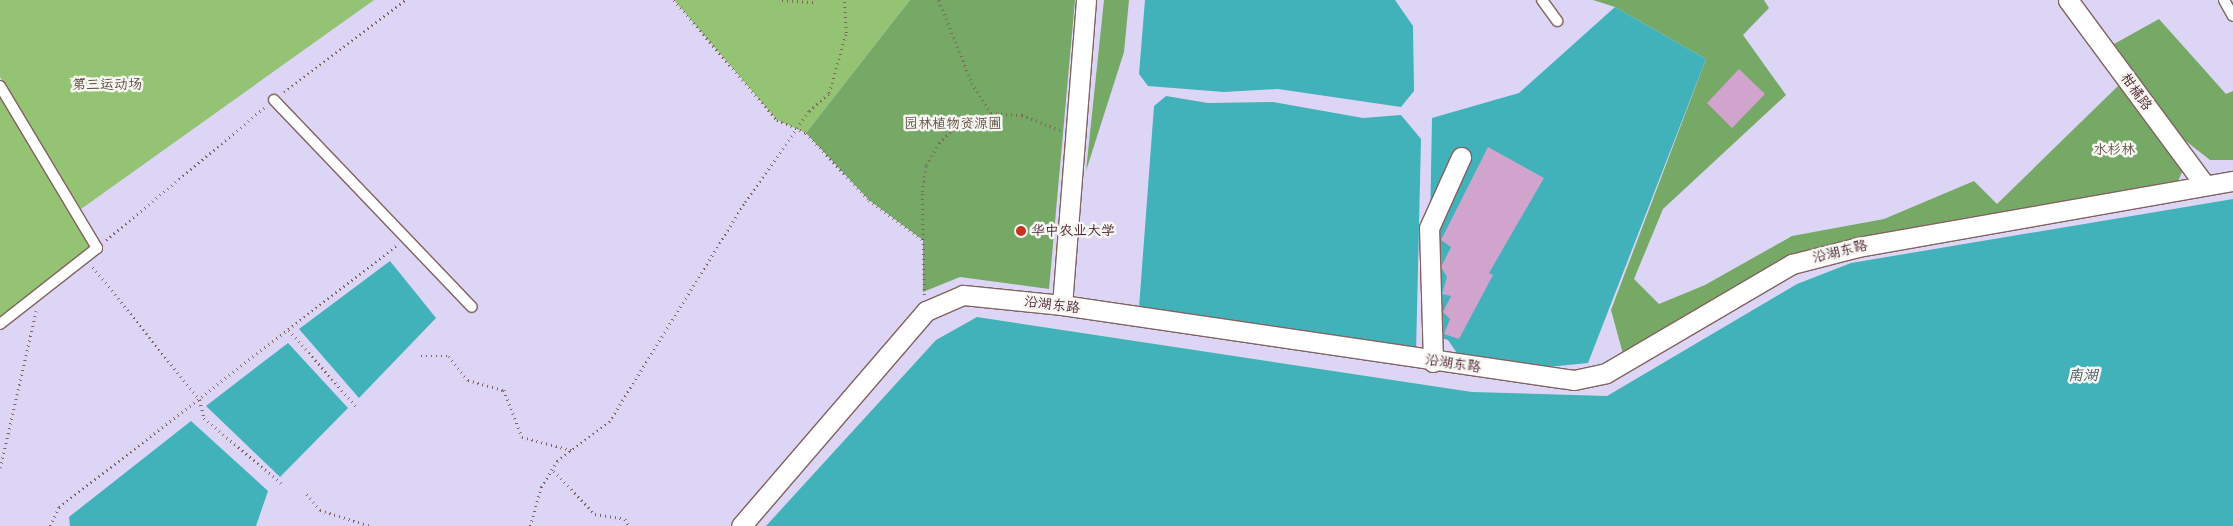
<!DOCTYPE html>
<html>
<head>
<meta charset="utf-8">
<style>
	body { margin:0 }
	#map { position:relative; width:2233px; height:526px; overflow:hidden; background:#e7e1c0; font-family:"Comic Neue","LXGW WenKai TC",sans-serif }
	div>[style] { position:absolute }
	.built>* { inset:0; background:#ddd5f6 }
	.green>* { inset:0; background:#93c373 }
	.forest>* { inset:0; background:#76a965 }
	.water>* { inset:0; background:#41b1ba }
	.building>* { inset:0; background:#d0a4cd }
	.path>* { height:2.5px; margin-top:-1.25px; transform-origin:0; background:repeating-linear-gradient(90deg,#81635f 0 1px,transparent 0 5px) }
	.roads { filter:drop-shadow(1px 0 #81635f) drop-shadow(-1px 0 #81635f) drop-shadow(0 1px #81635f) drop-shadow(0 -1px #81635f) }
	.service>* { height:10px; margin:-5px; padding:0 5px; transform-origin:5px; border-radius:5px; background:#fff }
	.minor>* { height:19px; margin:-9.5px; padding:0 9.5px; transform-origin:9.5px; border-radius:9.5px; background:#fff }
	.dots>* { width:14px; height:14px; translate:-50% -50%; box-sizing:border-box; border:2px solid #f6f6f2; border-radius:50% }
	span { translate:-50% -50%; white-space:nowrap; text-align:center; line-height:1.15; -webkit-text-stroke:5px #f6f6f2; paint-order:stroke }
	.park-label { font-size:14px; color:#605041 }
	.street-label { font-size:14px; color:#4a1f2b }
	.poi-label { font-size:14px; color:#4a1f2b }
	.left { translate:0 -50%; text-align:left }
	.water-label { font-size:15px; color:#465964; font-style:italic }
</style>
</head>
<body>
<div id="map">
	<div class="built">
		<i style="clip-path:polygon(0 0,2233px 0,2233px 199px,1851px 263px,1797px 284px,1607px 396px,1472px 392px,977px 317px,936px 340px,766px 526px,0 526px)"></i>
	</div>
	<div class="green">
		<i style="clip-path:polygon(0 0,374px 0,81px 209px,0 77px)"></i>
		<i style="clip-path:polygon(674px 0,910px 0,806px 133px,777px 120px)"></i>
		<i style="clip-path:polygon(0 86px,97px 248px,0 324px)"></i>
	</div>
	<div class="forest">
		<i style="clip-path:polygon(910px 0,1075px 0,1049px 289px,960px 277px,923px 292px,923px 240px,869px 200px,806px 133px)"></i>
		<i style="clip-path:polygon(1104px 0,1129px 0,1124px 52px,1086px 171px)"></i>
		<i style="clip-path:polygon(1593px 0,1764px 0,1769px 8px,1743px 35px,1786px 95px,1663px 209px,1634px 279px,1659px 304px,1705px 285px,1792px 236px,1884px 219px,1974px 181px,1997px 204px,2119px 85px,2184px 167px,2177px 184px,1997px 213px,1790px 257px,1623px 354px,1611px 310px,1706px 59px,1615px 7px)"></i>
		<i style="clip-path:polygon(2159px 19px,2226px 94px,2233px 91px,2233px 160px,2210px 160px,2182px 138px,2114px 44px)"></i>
	</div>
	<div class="water">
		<i style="clip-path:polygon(1145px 0,1395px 0,1413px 26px,1414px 91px,1401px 107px,1278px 89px,1224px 92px,1148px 86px,1139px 74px)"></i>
		<i style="clip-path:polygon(1615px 7px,1706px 59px,1588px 363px,1538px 368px,1459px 356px,1448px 340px,1428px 334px,1432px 118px,1519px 93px)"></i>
		<i style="clip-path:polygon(1166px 96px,1208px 103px,1273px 102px,1363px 118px,1401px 115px,1421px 139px,1416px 353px,1139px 308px,1154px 106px)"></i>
		<i style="clip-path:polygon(2233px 199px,2233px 526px,766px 526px,936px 340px,977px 317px,1472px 392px,1607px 396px,1797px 284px,1851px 263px)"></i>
		<i style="clip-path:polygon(390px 261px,436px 318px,359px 398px,299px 329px)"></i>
		<i style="clip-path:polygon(288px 343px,348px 408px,280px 477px,206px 406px)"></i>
		<i style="clip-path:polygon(191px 421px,268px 491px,256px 526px,70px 526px,69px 517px)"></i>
	</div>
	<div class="building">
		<i style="clip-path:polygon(1739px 69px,1765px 94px,1732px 128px,1707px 103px)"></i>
		<i style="clip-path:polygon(1488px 147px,1544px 178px,1489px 273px,1493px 275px,1459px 339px,1444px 334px,1450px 319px,1443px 312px,1451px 296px,1442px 294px,1447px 277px,1441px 267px,1451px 247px,1441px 240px)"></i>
	</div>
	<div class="path">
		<i style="left:674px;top:0;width:158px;rotate:49.4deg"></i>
		<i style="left:777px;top:120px;width:32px;rotate:24deg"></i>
		<i style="left:806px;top:133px;width:92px;rotate:46.8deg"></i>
		<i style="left:869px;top:200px;width:67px;rotate:36.5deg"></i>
		<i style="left:782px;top:0;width:32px;rotate:4deg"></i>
		<i style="left:939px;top:0;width:89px;rotate:68.3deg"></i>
		<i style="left:972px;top:83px;width:36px;rotate:58deg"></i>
		<i style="left:284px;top:92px;width:152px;rotate:-37.2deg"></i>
		<i style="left:106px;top:240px;width:206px;rotate:-39.9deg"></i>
		<i style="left:93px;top:267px;width:171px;rotate:51.2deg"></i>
		<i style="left:200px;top:400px;width:18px;rotate:77deg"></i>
		<i style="left:204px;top:418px;width:102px;rotate:40.2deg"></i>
		<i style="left:924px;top:295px;width:103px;rotate:-91.1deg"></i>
		<i style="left:922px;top:192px;width:27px;rotate:-82deg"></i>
		<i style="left:926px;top:165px;width:26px;rotate:-59deg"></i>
		<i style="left:939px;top:143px;width:20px;rotate:-45deg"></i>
		<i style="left:953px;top:129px;width:41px;rotate:-22.8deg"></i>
		<i style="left:991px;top:113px;width:31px;rotate:4deg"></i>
		<i style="left:1022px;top:115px;width:41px;rotate:21.5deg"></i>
		<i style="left:289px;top:330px;width:103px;rotate:48.6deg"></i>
		<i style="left:421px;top:356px;width:28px"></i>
		<i style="left:449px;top:356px;width:31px;rotate:52deg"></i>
		<i style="left:468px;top:380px;width:37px;rotate:16deg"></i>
		<i style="left:504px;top:390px;width:50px;rotate:69deg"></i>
		<i style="left:522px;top:437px;width:51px;rotate:14.9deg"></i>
		<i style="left:0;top:468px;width:161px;rotate:-77.1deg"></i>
		<i style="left:554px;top:471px;width:59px;rotate:46.4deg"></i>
		<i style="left:595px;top:514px;width:30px;rotate:9deg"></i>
		<i style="left:625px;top:519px;width:8px;rotate:60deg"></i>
		<i style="left:307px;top:494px;width:21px;rotate:51deg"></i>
		<i style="left:320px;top:510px;width:52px;rotate:17.7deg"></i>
		<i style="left:50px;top:526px;width:21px;rotate:-65deg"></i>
		<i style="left:59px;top:507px;width:428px;rotate:-37.8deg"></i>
		<i style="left:530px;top:526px;width:41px;rotate:-74.2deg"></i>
		<i style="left:541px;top:487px;width:31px;rotate:-58deg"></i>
		<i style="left:557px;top:461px;width:65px;rotate:-36.9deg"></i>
		<i style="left:609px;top:422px;width:259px;rotate:-58.3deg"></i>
		<i style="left:745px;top:202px;width:111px;rotate:-54.9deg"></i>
		<i style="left:809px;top:111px;width:27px;rotate:-42deg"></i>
		<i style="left:829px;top:93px;width:62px;rotate:-74.2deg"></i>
		<i style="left:846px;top:33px;width:33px;rotate:-93deg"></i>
	</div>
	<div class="roads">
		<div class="service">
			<i style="left:1542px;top:0;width:26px;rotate:54deg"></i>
			<i style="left:2224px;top:0;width:18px;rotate:61deg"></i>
			<i style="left:0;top:86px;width:189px;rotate:59.1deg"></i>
			<i style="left:97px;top:248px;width:123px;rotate:141.9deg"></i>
			<i style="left:274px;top:100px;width:286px;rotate:46.3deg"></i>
		</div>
		<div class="minor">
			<i style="left:2068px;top:0;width:229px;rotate:53.5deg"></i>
			<i style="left:1062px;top:305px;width:306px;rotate:-85.5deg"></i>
			<i style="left:1433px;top:362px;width:134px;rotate:-91.7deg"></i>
			<i style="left:1429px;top:228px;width:78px;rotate:-65.7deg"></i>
			<i style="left:741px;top:526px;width:284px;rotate:-49.3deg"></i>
			<i style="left:926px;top:311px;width:40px;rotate:-23.4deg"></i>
			<i style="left:963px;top:295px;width:100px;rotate:5.8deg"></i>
			<i style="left:1062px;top:305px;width:517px;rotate:8.33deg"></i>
			<i style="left:1574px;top:380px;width:33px;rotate:-12deg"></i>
			<i style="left:1606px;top:373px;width:216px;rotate:-30.4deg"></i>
			<i style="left:1792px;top:264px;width:68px;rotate:-14.4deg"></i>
			<i style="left:1858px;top:247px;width:381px;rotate:-10deg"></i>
		</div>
	</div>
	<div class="dots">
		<i style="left:1021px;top:231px;background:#c8321e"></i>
	</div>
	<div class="park-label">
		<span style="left:107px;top:85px">第三运动场</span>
		<span style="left:953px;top:124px">园林植物资源圃</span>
		<span style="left:2114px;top:150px">水杉林</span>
	</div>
	<div class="street-label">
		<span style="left:2136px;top:92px;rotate:54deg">柑橘路</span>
		<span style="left:1840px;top:252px;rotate:-14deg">沿湖东路</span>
		<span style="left:1052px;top:305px;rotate:7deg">沿湖东路</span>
		<span style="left:1453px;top:364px;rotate:8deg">沿湖东路</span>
	</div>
	<div class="poi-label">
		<span class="left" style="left:1031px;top:231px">华中农业大学</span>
	</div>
	<div class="water-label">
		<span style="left:2083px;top:376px">南湖</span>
	</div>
</div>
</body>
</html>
